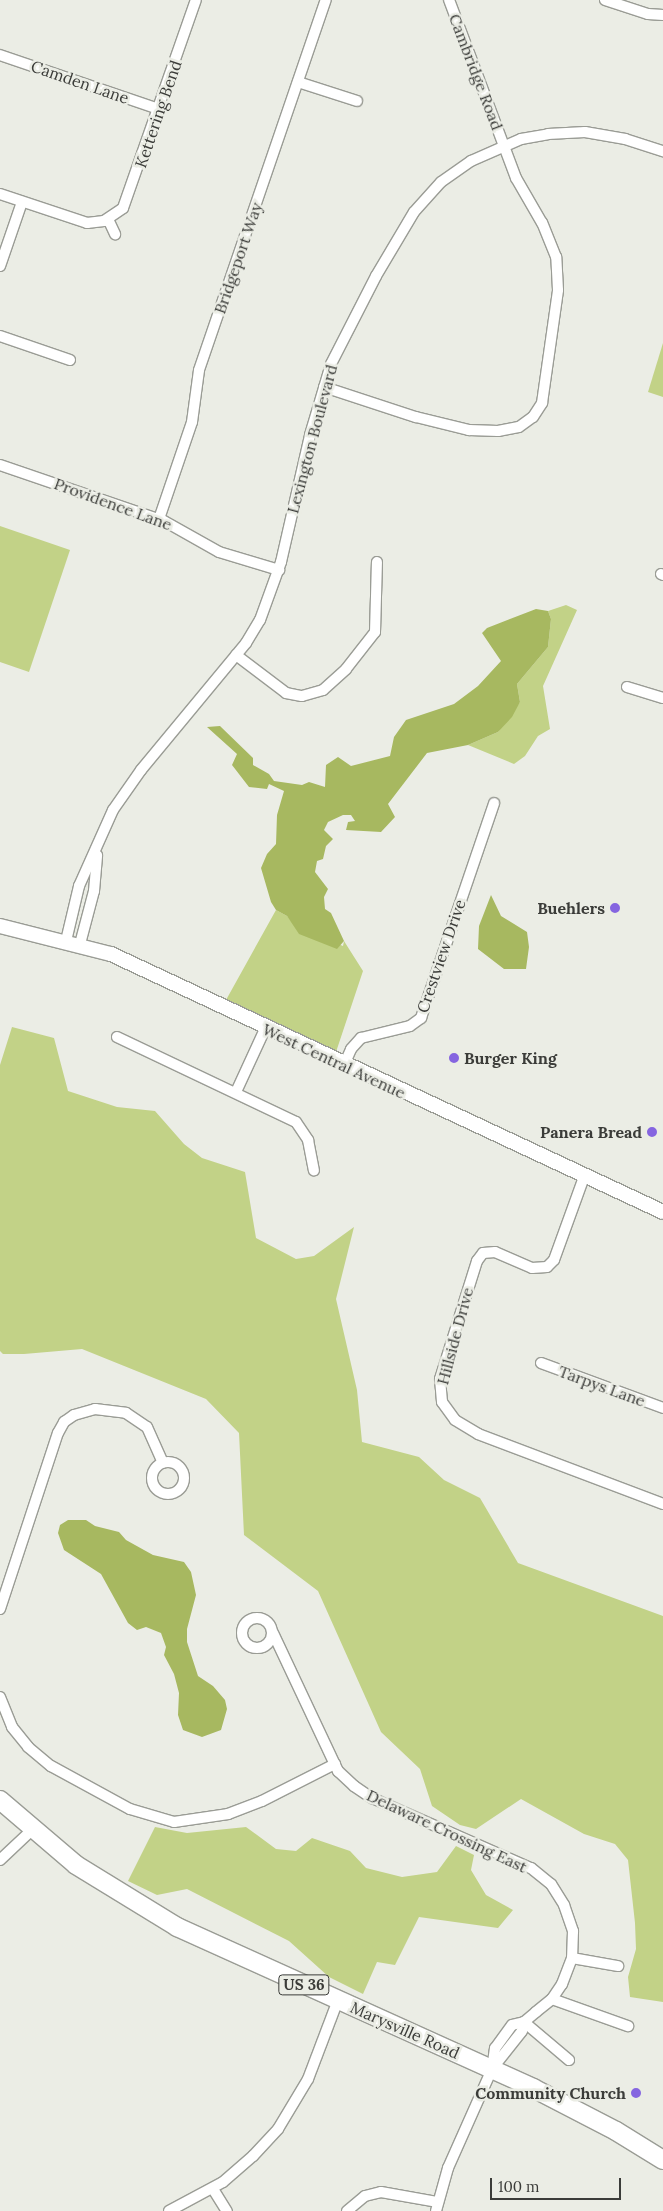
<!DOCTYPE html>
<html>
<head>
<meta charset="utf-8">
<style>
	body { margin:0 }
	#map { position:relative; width:663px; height:2211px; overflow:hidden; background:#ebede5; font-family:Lora,serif }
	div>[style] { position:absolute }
	.green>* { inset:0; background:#c2d287 }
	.water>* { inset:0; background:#a7b860 }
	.roads { filter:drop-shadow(1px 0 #9a9c95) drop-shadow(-1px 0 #9a9c95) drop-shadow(0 1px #9a9c95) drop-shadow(0 -1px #9a9c95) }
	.street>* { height:10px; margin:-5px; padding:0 5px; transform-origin:5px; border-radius:5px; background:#fff }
	.street>.ring { margin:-5px; padding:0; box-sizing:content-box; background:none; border:10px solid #fff; border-radius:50% }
	.secondary>* { height:14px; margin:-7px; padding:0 7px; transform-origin:7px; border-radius:7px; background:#fff }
	.highway>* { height:18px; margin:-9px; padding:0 9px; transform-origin:9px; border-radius:9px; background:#fff }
	.dots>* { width:14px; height:14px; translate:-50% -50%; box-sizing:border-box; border:2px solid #ebede5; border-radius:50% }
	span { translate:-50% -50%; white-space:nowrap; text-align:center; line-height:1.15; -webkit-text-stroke:5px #ebede5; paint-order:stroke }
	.shield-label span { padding:1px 4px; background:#ebede5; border:1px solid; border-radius:4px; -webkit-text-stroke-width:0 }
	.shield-label { font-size:15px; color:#3b3c39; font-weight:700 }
	.street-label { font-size:16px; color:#3b3c39 }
	.poi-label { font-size:16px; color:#3b3c39; font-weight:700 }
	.right { translate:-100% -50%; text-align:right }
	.left { translate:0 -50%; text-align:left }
	.scale { position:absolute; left:490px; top:2178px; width:131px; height:22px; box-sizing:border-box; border:2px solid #3b3c39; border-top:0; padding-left:6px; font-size:15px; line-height:18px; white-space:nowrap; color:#3b3c39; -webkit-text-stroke:4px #ebede5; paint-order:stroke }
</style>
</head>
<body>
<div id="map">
	<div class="green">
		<i style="clip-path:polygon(663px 343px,663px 397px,648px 392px)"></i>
		<i style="clip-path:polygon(0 526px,70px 550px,29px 672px,0 662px)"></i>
		<i style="clip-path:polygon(566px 605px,577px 610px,543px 686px,550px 729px,538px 736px,525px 756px,514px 764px,468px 745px,498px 732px,520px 702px,517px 684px,548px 647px,551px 619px,548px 611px)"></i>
		<i style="clip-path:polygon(276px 910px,287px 916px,295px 926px,343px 946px,344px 941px,363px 971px,336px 1052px,226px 1000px)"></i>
		<i style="clip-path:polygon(12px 1027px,54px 1038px,68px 1091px,117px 1107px,155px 1111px,184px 1144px,202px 1158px,245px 1172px,256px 1238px,296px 1259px,314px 1256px,354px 1227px,336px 1299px,357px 1390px,362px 1442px,419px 1457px,444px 1480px,480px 1498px,518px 1563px,663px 1616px,663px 2002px,630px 1997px,628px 1977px,636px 1949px,635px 1923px,628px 1860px,615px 1844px,584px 1834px,521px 1799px,476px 1829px,460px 1825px,432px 1806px,420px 1769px,381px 1732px,318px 1591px,244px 1535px,239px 1433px,206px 1399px,82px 1349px,24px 1354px,3px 1354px,0 1351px,0 1065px)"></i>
		<i style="clip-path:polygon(155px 1827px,187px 1833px,246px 1827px,276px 1849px,296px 1851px,312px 1838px,350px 1851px,366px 1868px,402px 1877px,437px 1872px,456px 1846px,474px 1855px,471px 1870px,486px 1895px,513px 1910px,498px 1928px,419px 1917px,395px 1965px,377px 1962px,363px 1994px,329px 1977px,289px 1941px,187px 1889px,157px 1895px,128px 1881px)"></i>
	</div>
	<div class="water">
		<i style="clip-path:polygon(536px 609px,548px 611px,551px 619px,548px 647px,517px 684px,520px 702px,512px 717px,498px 732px,468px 745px,427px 753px,388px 804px,395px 817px,381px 832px,346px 830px,348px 822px,355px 821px,351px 815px,343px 815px,328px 822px,324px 830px,333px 839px,326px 846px,323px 859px,317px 861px,315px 872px,328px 889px,324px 897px,325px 909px,331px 913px,344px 941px,337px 949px,299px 934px,287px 916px,276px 910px,271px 902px,261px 868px,267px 854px,276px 844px,277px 815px,284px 791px,269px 784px,267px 789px,249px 787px,232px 765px,237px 754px,207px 727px,220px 726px,253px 758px,253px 765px,269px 774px,274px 781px,302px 785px,309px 782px,325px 787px,326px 765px,338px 757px,351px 766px,390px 756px,394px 737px,406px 720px,454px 704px,478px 686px,501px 661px,482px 633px,487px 628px)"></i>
		<i style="clip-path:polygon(491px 895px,501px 916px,527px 932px,529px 947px,526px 969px,504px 969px,478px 949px,479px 926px)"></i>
		<i style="clip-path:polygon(68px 1520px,86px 1520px,95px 1526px,119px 1532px,126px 1540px,153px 1555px,184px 1562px,191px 1572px,196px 1595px,187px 1629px,187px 1642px,198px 1676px,213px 1686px,225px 1700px,227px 1709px,221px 1730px,202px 1737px,183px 1730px,178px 1715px,179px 1693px,174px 1674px,164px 1655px,166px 1647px,161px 1633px,146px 1627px,137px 1630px,128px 1623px,101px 1574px,64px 1550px,58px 1533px,60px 1525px)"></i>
	</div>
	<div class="roads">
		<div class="street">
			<i style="left:605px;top:0;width:45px;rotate:18deg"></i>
			<i style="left:648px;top:14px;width:15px;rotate:4deg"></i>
			<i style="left:0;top:55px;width:168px;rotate:18.8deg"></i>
			<i style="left:298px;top:82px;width:62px;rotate:17.9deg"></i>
			<i style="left:0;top:194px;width:92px;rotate:18.4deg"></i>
			<i style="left:87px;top:223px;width:17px;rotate:-7deg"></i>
			<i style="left:104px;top:221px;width:23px;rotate:-34deg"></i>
			<i style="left:123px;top:208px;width:220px;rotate:-70.7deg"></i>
			<i style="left:108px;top:219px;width:17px;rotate:65deg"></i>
			<i style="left:0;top:266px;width:68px;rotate:-71deg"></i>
			<i style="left:0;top:336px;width:74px;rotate:18.9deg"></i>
			<i style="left:324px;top:387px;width:97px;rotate:18.1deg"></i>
			<i style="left:416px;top:417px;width:55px;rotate:13.8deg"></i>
			<i style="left:469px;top:430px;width:29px;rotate:2deg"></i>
			<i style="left:498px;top:431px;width:21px;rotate:-11deg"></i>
			<i style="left:519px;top:427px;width:17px;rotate:-36deg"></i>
			<i style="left:533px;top:417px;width:17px;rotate:-57deg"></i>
			<i style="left:542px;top:403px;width:114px;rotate:-81.9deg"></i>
			<i style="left:558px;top:290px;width:33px;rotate:-93deg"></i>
			<i style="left:556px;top:257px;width:37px;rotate:-112deg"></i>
			<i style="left:542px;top:223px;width:52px;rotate:-120deg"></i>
			<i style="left:516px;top:178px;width:190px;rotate:-110.6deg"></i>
			<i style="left:0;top:465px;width:173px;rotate:18.9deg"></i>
			<i style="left:164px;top:521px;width:63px;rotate:29.4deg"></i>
			<i style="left:219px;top:552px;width:63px;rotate:16.7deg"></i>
			<i style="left:159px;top:519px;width:102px;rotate:-71.2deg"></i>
			<i style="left:192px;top:422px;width:52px;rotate:-82.3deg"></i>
			<i style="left:199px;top:370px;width:391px;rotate:-71.1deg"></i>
			<i style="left:661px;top:574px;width:2px;rotate:27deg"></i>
			<i style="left:236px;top:655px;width:63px;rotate:37.2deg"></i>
			<i style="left:286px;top:693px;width:16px;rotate:11deg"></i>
			<i style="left:302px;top:696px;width:22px;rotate:-16deg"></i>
			<i style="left:323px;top:690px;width:31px;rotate:-42deg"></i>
			<i style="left:346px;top:669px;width:47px;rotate:-51.9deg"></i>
			<i style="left:375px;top:632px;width:70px;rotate:-88.4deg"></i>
			<i style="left:627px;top:687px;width:38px;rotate:17deg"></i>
			<i style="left:66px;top:941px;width:57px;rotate:-76.7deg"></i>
			<i style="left:79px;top:886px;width:83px;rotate:-65.9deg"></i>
			<i style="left:113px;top:810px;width:49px;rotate:-55deg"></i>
			<i style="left:141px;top:770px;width:165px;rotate:-50.4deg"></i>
			<i style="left:246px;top:643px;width:27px;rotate:-59deg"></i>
			<i style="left:260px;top:620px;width:62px;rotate:-70.1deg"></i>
			<i style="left:281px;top:562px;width:130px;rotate:-77.1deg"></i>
			<i style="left:310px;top:435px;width:74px;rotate:-73.5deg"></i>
			<i style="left:331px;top:364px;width:99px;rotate:-62.9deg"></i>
			<i style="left:376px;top:276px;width:74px;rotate:-59.3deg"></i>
			<i style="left:414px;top:212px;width:40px;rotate:-48deg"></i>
			<i style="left:441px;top:182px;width:37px;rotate:-35deg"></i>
			<i style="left:471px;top:161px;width:55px;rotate:-23.7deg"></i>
			<i style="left:521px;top:139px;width:27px;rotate:-10deg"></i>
			<i style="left:548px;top:134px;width:37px;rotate:-3deg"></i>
			<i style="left:585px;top:132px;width:41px;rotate:9.9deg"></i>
			<i style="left:625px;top:139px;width:40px;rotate:18deg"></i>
			<i style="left:80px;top:944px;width:55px;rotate:-75.2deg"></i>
			<i style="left:94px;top:891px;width:36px;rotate:-85deg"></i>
			<i style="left:117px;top:1037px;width:198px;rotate:25.4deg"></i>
			<i style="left:296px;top:1122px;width:22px;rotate:56deg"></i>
			<i style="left:308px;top:1140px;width:31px;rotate:79deg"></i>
			<i style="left:344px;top:1065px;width:17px;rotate:-66deg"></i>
			<i style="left:351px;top:1049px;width:15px;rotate:-48deg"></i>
			<i style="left:361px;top:1038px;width:50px;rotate:-13.8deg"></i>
			<i style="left:410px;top:1026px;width:14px;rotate:-36deg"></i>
			<i style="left:421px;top:1018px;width:227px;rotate:-71.2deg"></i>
			<i style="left:236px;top:1092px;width:69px;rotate:-65.3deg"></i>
			<i style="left:584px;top:1177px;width:88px;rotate:109.9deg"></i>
			<i style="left:554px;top:1260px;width:10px;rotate:135deg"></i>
			<i style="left:547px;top:1267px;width:15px;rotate:176deg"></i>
			<i style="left:532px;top:1268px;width:40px;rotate:-156.6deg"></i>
			<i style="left:495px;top:1252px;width:12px;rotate:175deg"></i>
			<i style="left:483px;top:1253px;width:10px;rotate:127deg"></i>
			<i style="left:477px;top:1261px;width:124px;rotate:107.4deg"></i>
			<i style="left:440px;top:1379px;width:23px;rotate:85deg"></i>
			<i style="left:442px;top:1402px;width:22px;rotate:54deg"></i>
			<i style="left:455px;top:1420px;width:27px;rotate:31deg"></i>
			<i style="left:478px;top:1434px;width:198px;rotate:20.7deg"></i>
			<i style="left:541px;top:1363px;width:130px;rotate:20.2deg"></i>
			<i class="ring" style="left:152px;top:1462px;width:22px;height:22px"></i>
			<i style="left:0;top:1609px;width:185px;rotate:-71.8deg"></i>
			<i style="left:58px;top:1433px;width:13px;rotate:-61deg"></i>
			<i style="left:64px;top:1422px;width:12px;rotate:-35deg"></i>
			<i style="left:74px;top:1415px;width:22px;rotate:-16deg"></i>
			<i style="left:95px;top:1409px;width:31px;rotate:7deg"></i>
			<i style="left:126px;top:1413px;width:25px;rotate:34deg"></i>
			<i style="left:147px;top:1427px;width:39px;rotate:66deg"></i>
			<i class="ring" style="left:242px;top:1618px;width:20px;height:20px"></i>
			<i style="left:273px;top:1633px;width:153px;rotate:64.8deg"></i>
			<i style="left:338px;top:1771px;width:22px;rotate:43deg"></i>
			<i style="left:354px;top:1786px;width:22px;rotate:34deg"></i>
			<i style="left:372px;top:1798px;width:174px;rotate:23.8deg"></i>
			<i style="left:531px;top:1868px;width:26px;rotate:39deg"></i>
			<i style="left:551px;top:1884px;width:25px;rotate:58deg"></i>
			<i style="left:564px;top:1905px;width:28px;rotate:71deg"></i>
			<i style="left:573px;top:1931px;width:27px;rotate:92deg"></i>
			<i style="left:572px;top:1958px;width:28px;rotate:111deg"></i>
			<i style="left:562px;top:1984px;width:18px;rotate:124deg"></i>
			<i style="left:552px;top:1999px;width:21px;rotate:141deg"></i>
			<i style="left:536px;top:2012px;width:16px;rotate:140deg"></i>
			<i style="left:524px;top:2022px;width:12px;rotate:166deg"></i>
			<i style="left:512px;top:2025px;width:29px;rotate:126deg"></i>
			<i style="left:495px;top:2048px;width:21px;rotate:98deg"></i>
			<i style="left:0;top:1697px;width:32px;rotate:68deg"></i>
			<i style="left:12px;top:1727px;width:26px;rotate:51deg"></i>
			<i style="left:28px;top:1747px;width:30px;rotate:40deg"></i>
			<i style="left:51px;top:1766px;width:90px;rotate:28.6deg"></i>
			<i style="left:130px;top:1809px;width:46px;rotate:16.5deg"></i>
			<i style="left:174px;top:1822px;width:55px;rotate:-8.4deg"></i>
			<i style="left:228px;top:1814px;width:36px;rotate:-21deg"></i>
			<i style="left:262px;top:1801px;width:82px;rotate:-26.9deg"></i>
			<i style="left:0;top:1860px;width:45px;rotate:-43.2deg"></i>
			<i style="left:572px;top:1958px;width:47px;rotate:9.9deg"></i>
			<i style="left:552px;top:1999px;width:81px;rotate:19.6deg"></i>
			<i style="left:524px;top:2022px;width:59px;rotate:40.2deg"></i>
			<i style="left:213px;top:2189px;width:26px;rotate:58deg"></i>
			<i style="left:169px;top:2211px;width:61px;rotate:-28.2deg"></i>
			<i style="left:223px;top:2182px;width:40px;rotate:-41deg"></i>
			<i style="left:253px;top:2156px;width:37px;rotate:-47deg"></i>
			<i style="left:278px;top:2129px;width:58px;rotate:-59deg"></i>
			<i style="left:308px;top:2079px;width:85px;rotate:-69.2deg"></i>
			<i style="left:347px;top:2211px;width:23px;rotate:-40deg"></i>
			<i style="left:365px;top:2196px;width:16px;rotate:-14deg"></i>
			<i style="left:381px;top:2192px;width:58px;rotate:10deg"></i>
			<i style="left:436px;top:2211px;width:45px;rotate:-74.4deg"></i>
			<i style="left:448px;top:2168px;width:108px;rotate:-66deg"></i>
			<i style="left:492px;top:2069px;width:48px;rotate:-51.7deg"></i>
			<i style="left:522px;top:2031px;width:9px;rotate:-77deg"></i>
		</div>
		<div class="secondary">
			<i style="left:0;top:926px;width:114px;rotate:14.2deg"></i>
			<i style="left:111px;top:954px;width:609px;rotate:25.05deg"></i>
		</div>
		<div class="highway">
			<i style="left:0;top:1800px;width:100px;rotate:40.5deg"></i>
			<i style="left:76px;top:1865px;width:119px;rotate:31.5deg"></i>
			<i style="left:177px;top:1927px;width:391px;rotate:24.3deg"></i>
			<i style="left:533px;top:2088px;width:93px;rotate:27.4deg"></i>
			<i style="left:616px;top:2131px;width:55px;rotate:31.7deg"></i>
		</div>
	</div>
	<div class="dots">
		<i style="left:615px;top:908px;background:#8565e0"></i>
		<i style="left:454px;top:1058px;background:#8565e0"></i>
		<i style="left:652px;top:1132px;background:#8565e0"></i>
		<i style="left:636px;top:2093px;background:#8565e0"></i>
	</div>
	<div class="shield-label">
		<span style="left:304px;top:1985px">US 36</span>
	</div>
	<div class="street-label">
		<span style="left:476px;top:72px;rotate:69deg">Cambridge Road</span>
		<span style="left:80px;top:82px;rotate:19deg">Camden Lane</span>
		<span style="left:158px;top:114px;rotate:-71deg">Kettering Bend</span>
		<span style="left:238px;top:258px;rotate:-71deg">Bridgeport Way</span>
		<span style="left:312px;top:439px;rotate:-75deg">Lexington Boulevard</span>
		<span style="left:113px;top:504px;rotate:20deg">Providence Lane</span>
		<span style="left:441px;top:956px;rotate:-71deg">Crestview Drive</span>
		<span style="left:334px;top:1061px;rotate:25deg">West Central Avenue</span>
		<span style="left:455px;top:1336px;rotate:-75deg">Hillside Drive</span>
		<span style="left:602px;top:1386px;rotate:20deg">Tarpys Lane</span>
		<span style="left:447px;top:1831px;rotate:25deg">Delaware Crossing East</span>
		<span style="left:405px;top:2030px;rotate:24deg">Marysville Road</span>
	</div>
	<div class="poi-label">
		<span class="right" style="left:605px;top:908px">Buehlers</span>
		<span class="left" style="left:464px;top:1058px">Burger King</span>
		<span class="right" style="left:642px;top:1132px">Panera Bread</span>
		<span class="right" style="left:626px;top:2093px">Community Church</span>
	</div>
	<div class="scale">100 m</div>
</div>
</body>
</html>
